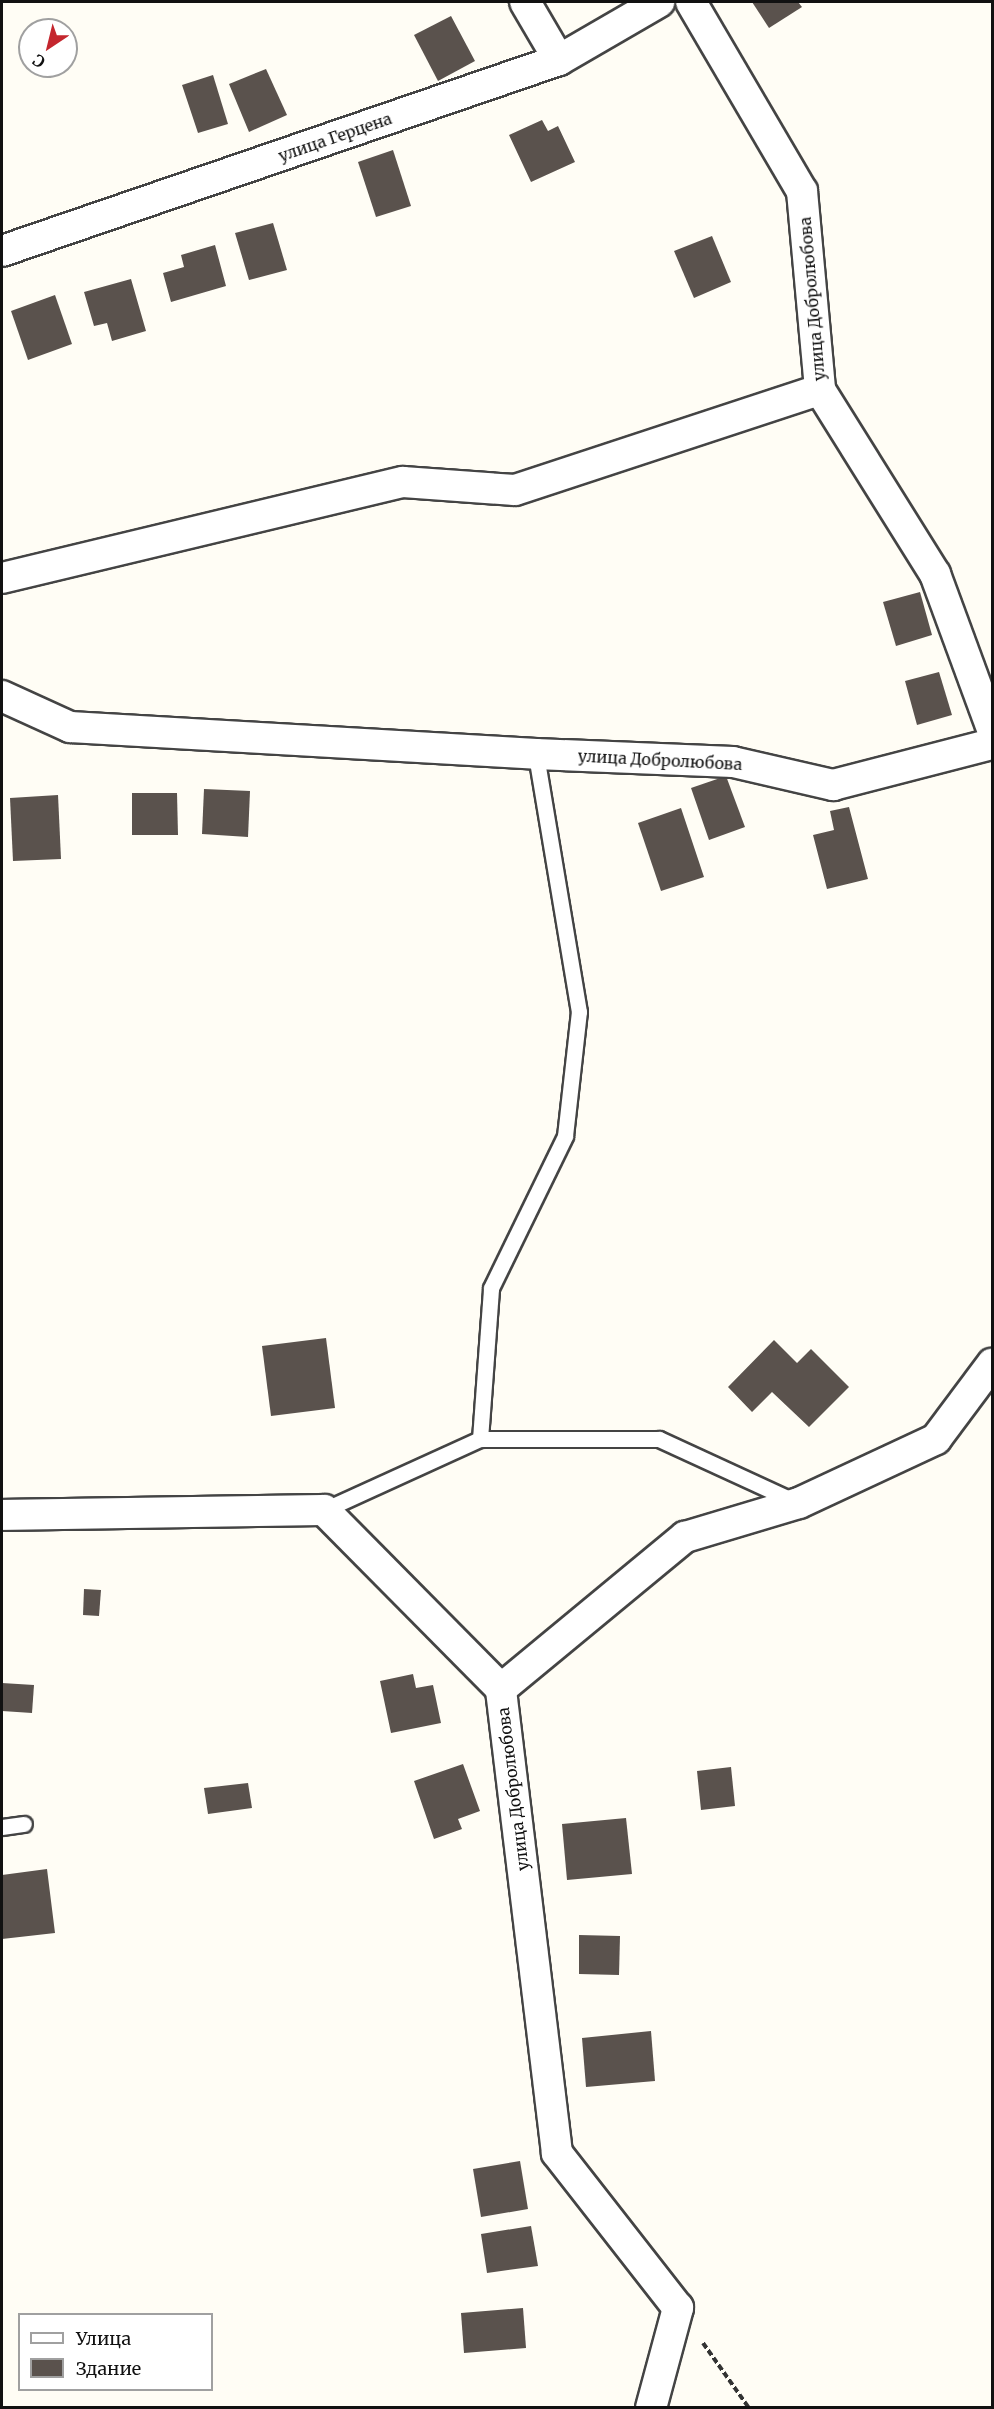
<!DOCTYPE html>
<html>
<head>
<meta charset="utf-8">
<style>
	body { margin:0 }
	#map { position:relative; width:994px; height:2409px; overflow:hidden; background:#fffdf5; font-family:Merriweather,serif }
	div>[style] { position:absolute }
	.building>* { inset:0; background:#5a524d }
	.path>* { height:4px; margin-top:-2px; transform-origin:0; background:repeating-linear-gradient(90deg,#333 0 6px,transparent 0 9px) }
	.roads { filter:drop-shadow(2px 0 #444) drop-shadow(-2px 0 #444) drop-shadow(0 2px #444) drop-shadow(0 -2px #444) }
	.lane>* { height:15px; margin:-7.5px; padding:0 7.5px; transform-origin:7.5px; border-radius:7.5px; background:#fff }
	.street>* { height:30px; margin:-15px; padding:0 15px; transform-origin:15px; border-radius:15px; background:#fff }
	span { translate:-50% -50%; white-space:nowrap; text-align:center; line-height:1.15; -webkit-text-stroke:6px #fff; paint-order:stroke }
	.street-label { font-size:16px; color:#111 }
	.frame { position:absolute; inset:0; border:3px solid #111; pointer-events:none }
	.legend { position:absolute; left:18px; top:2313px; width:195px; height:78px; box-sizing:border-box; background:#fff; border:2px solid #a0a0a0; margin:0; padding:8px 10px; list-style:none; font-size:18px; color:#111 }
	.legend li { display:flex; align-items:center; gap:12px; height:30px }
	.legend b { width:30px; border:2px solid #a0a0a0 }
	.north { position:absolute; left:18px; top:18px; width:60px; height:60px; box-sizing:border-box; background:#fff; border:2px solid #a0a0a0; border-radius:50%; rotate:215deg; font-size:16px; font-weight:700; line-height:24px; text-align:center; color:#111 }
	.north::after { content:''; display:block; margin:auto; width:21px; height:27px; background:#c4262e; clip-path:polygon(50% 0,100% 100%,50% 72%,0 100%) }
</style>
</head>
<body>
<div id="map">
	<div class="building">
		<i style="clip-path:polygon(752px 2px,798px 2px,802px 7px,769px 28px)"></i>
		<i style="clip-path:polygon(451px 16px,475px 61px,438px 81px,414px 35px)"></i>
		<i style="clip-path:polygon(266px 69px,287px 115px,249px 132px,229px 84px)"></i>
		<i style="clip-path:polygon(213px 75px,228px 124px,198px 133px,182px 85px)"></i>
		<i style="clip-path:polygon(542px 120px,548px 131px,558px 126px,575px 162px,531px 182px,509px 135px)"></i>
		<i style="clip-path:polygon(393px 150px,411px 206px,376px 217px,358px 162px)"></i>
		<i style="clip-path:polygon(273px 223px,287px 270px,249px 280px,235px 233px)"></i>
		<i style="clip-path:polygon(712px 236px,731px 282px,694px 298px,674px 251px)"></i>
		<i style="clip-path:polygon(215px 245px,226px 286px,171px 302px,163px 273px,184px 267px,181px 255px)"></i>
		<i style="clip-path:polygon(131px 279px,146px 331px,112px 341px,107px 323px,94px 326px,84px 292px)"></i>
		<i style="clip-path:polygon(55px 295px,72px 344px,28px 360px,11px 311px)"></i>
		<i style="clip-path:polygon(920px 592px,932px 635px,896px 646px,883px 602px)"></i>
		<i style="clip-path:polygon(939px 672px,952px 715px,917px 725px,905px 681px)"></i>
		<i style="clip-path:polygon(726px 776px,745px 827px,709px 840px,691px 788px)"></i>
		<i style="clip-path:polygon(204px 789px,250px 791px,248px 837px,202px 834px)"></i>
		<i style="clip-path:polygon(132px 793px,177px 793px,178px 835px,132px 835px)"></i>
		<i style="clip-path:polygon(58px 795px,61px 859px,13px 861px,10px 798px)"></i>
		<i style="clip-path:polygon(849px 807px,868px 879px,827px 889px,813px 835px,834px 830px,830px 811px)"></i>
		<i style="clip-path:polygon(681px 808px,704px 877px,661px 891px,638px 823px)"></i>
		<i style="clip-path:polygon(326px 1338px,335px 1408px,271px 1416px,262px 1346px)"></i>
		<i style="clip-path:polygon(774px 1340px,797px 1363px,811px 1349px,849px 1387px,809px 1427px,772px 1392px,752px 1412px,728px 1387px)"></i>
		<i style="clip-path:polygon(84px 1589px,101px 1590px,99px 1616px,83px 1615px)"></i>
		<i style="clip-path:polygon(413px 1674px,416px 1688px,433px 1685px,441px 1723px,391px 1733px,380px 1681px)"></i>
		<i style="clip-path:polygon(2px 1683px,34px 1685px,32px 1713px,2px 1711px)"></i>
		<i style="clip-path:polygon(463px 1764px,480px 1811px,458px 1819px,462px 1829px,434px 1839px,414px 1781px)"></i>
		<i style="clip-path:polygon(731px 1767px,735px 1806px,701px 1810px,697px 1771px)"></i>
		<i style="clip-path:polygon(248px 1783px,252px 1808px,208px 1814px,204px 1788px)"></i>
		<i style="clip-path:polygon(626px 1818px,632px 1874px,567px 1880px,562px 1824px)"></i>
		<i style="clip-path:polygon(47px 1869px,55px 1933px,2px 1939px,2px 1875px)"></i>
		<i style="clip-path:polygon(579px 1935px,620px 1936px,619px 1975px,579px 1974px)"></i>
		<i style="clip-path:polygon(651px 2031px,655px 2081px,586px 2087px,582px 2038px)"></i>
		<i style="clip-path:polygon(520px 2161px,528px 2209px,481px 2217px,473px 2169px)"></i>
		<i style="clip-path:polygon(531px 2226px,538px 2266px,487px 2273px,481px 2234px)"></i>
		<i style="clip-path:polygon(523px 2308px,526px 2348px,464px 2353px,461px 2313px)"></i>
	</div>
	<div class="path">
		<i style="left:703px;top:2343px;width:80px;rotate:54.7deg"></i>
	</div>
	<div class="roads">
		<div class="lane">
			<i style="left:480px;top:1439px;width:151px;rotate:-85.8deg"></i>
			<i style="left:491px;top:1288px;width:169px;rotate:-64deg"></i>
			<i style="left:565px;top:1136px;width:125px;rotate:-83.6deg"></i>
			<i style="left:579px;top:1012px;width:262px;rotate:-99.5deg"></i>
			<i style="left:324px;top:1510px;width:171px;rotate:-24.5deg"></i>
			<i style="left:480px;top:1439px;width:179px"></i>
			<i style="left:659px;top:1439px;width:151px;rotate:24.7deg"></i>
			<i style="left:2px;top:1827px;width:22px;rotate:-8deg"></i>
		</div>
		<div class="street">
			<i style="left:525px;top:2px;width:67px;rotate:59.6deg"></i>
			<i style="left:691px;top:2px;width:219px;rotate:59.6deg"></i>
			<i style="left:802px;top:191px;width:200px;rotate:84.8deg"></i>
			<i style="left:820px;top:390px;width:217px;rotate:58deg"></i>
			<i style="left:935px;top:574px;width:165px;rotate:69.8deg"></i>
			<i style="left:2px;top:251px;width:589px;rotate:-18.93deg"></i>
			<i style="left:559px;top:60px;width:116px;rotate:-30.1deg"></i>
			<i style="left:2px;top:578px;width:412px;rotate:-13.5deg"></i>
			<i style="left:403px;top:482px;width:112px;rotate:4.1deg"></i>
			<i style="left:515px;top:490px;width:321px;rotate:-18.2deg"></i>
			<i style="left:2px;top:696px;width:75px;rotate:24.5deg"></i>
			<i style="left:70px;top:727px;width:467px;rotate:3.3deg"></i>
			<i style="left:536px;top:754px;width:197px;rotate:2.3deg"></i>
			<i style="left:733px;top:762px;width:103px;rotate:13deg"></i>
			<i style="left:833px;top:785px;width:164px;rotate:-14.5deg"></i>
			<i style="left:2px;top:1515px;width:322px;rotate:-0.9deg"></i>
			<i style="left:324px;top:1510px;width:252px;rotate:45.3deg"></i>
			<i style="left:651px;top:2408px;width:104px;rotate:-74.9deg"></i>
			<i style="left:678px;top:2308px;width:197px;rotate:-128deg"></i>
			<i style="left:557px;top:2153px;width:467px;rotate:-96.9deg"></i>
			<i style="left:501px;top:1689px;width:239px;rotate:-39.6deg"></i>
			<i style="left:685px;top:1537px;width:119px;rotate:-16.6deg"></i>
			<i style="left:799px;top:1503px;width:151px;rotate:-25deg"></i>
			<i style="left:936px;top:1439px;width:94px;rotate:-53.3deg"></i>
		</div>
	</div>
	<div class="street-label">
		<span style="left:335px;top:137px;rotate:-19deg">улица Герцена</span>
		<span style="left:812px;top:299px;rotate:-95deg">улица Добролюбова</span>
		<span style="left:660px;top:760px;rotate:3deg">улица Добролюбова</span>
		<span style="left:513px;top:1789px;rotate:-97deg">улица Добролюбова</span>
	</div>
	<div class="frame"></div>
	<ul class="legend">
	<li><b style="height:8px;background:#fff"></b>Улица</li>
	<li><b style="height:16px;background:#5a524d"></b>Здание</li>
	</ul>
	<div class="north">С</div>
</div>
</body>
</html>
